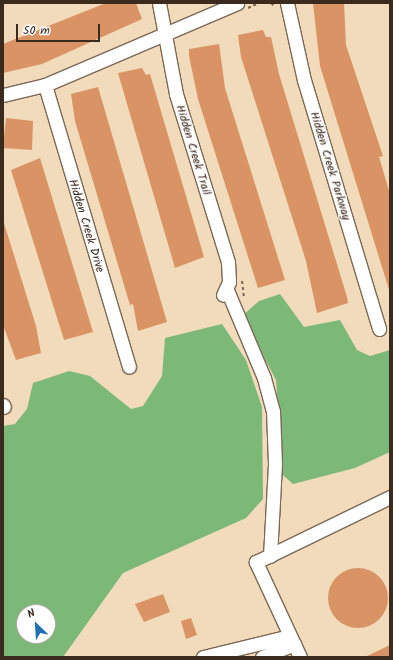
<!DOCTYPE html>
<html>
<head>
<meta charset="utf-8">
<style>
	body { margin:0 }
	#map { position:relative; width:393px; height:660px; overflow:hidden; background:#f1dbbb; font-family:Kalam,sans-serif }
	div>[style] { position:absolute }
	.forest>* { inset:0; background:#7cb878 }
	.building>* { inset:0; background:#d99364 }
	.round { border-radius:50% }
	.path>* { height:2px; margin-top:-1px; transform-origin:0; background:repeating-linear-gradient(90deg,#7b6855 0 3px,transparent 0 6px) }
	.roads { filter:drop-shadow(1px 0 #7b6855) drop-shadow(-1px 0 #7b6855) drop-shadow(0 1px #7b6855) drop-shadow(0 -1px #7b6855) }
	.minor>* { height:13px; margin:-6.5px; padding:0 6.5px; transform-origin:6.5px; border-radius:6.5px; background:#fff }
	span { translate:-50% -50%; white-space:nowrap; text-align:center; line-height:1.15; -webkit-text-stroke:3px #fff; paint-order:stroke }
	.street-label { font-size:12px; color:#3b2a1e }
	.frame { position:absolute; inset:0; border:4px solid #3b2a1e; pointer-events:none }
	.north { position:absolute; left:16px; top:604px; width:40px; height:40px; box-sizing:border-box; background:#fff; border:1px solid #b1aaa5; border-radius:50%; rotate:335deg; font-size:11px; font-weight:700; line-height:16px; text-align:center; color:#3b2a1e }
	.north::after { content:''; display:block; margin:auto; width:14px; height:18px; background:#1f6fb2; clip-path:polygon(50% 0,100% 100%,50% 72%,0 100%) }
	.scale { position:absolute; left:16px; top:24px; width:84px; height:18px; box-sizing:border-box; border:2px solid #3b2a1e; border-top:0; padding-left:5px; font-size:12px; line-height:14px; white-space:nowrap; color:#3b2a1e; -webkit-text-stroke:3px #fff; paint-order:stroke }
</style>
</head>
<body>
<div id="map">
	<div class="forest">
		<i style="clip-path:polygon(280px 294px,304px 327px,340px 320px,357px 350px,370px 356px,390px 350px,390px 452px,355px 468px,293px 484px,283px 475px,276px 380px,242px 316px,259px 301px)"></i>
		<i style="clip-path:polygon(evenodd,222px 324px,246px 360px,262px 407px,263px 499px,246px 518px,123px 573px,63px 657px,3px 657px,3px 426px,15px 424px,27px 409px,33px 383px,69px 371px,90px 376px,131px 409px,143px 406px,162px 376px,165px 338px,222px 324px,24px 612px,48px 612px,48px 636px,24px 636px,24px 612px)"></i>
	</div>
	<div class="building">
		<i style="clip-path:polygon(106px 3px,136px 3px,142px 19px,42px 64px,3px 73px,3px 44px)"></i>
		<i style="clip-path:polygon(313px 3px,344px 3px,346px 45px,383px 156px,379px 157px,390px 194px,390px 293px,320px 66px)"></i>
		<i style="clip-path:polygon(263px 30px,266px 37px,271px 37px,279px 74px,347px 297px,348px 303px,317px 313px,306px 261px,241px 57px,238px 35px)"></i>
		<i style="clip-path:polygon(219px 44px,225px 88px,285px 280px,258px 288px,198px 99px,189px 56px,189px 49px)"></i>
		<i style="clip-path:polygon(142px 68px,146px 75px,150px 74px,204px 257px,175px 268px,118px 73px)"></i>
		<i style="clip-path:polygon(98px 87px,167px 322px,138px 331px,133px 304px,130px 305px,75px 121px,71px 94px)"></i>
		<i style="clip-path:polygon(6px 118px,33px 121px,32px 150px,3px 148px)"></i>
		<i style="clip-path:polygon(40px 158px,93px 332px,64px 340px,11px 170px)"></i>
		<i style="clip-path:polygon(3px 220px,36px 326px,41px 353px,16px 360px,3px 325px)"></i>
		<i class="round" style="left:328px;top:568px;width:60px;height:60px"></i>
		<i style="clip-path:polygon(163px 594px,170px 612px,144px 622px,135px 604px)"></i>
		<i style="clip-path:polygon(191px 618px,197px 635px,186px 639px,181px 621px)"></i>
		<i style="clip-path:polygon(390px 645px,390px 657px,365px 657px)"></i>
	</div>
	<div class="path">
		<i style="left:271px;top:3px;width:6px;rotate:45deg"></i>
		<i style="left:248px;top:8px;width:12px;rotate:-24deg"></i>
		<i style="left:242px;top:281px;width:17px;rotate:83deg"></i>
	</div>
	<div class="roads">
		<div class="minor">
			<i style="left:159px;top:3px;width:93px;rotate:79.4deg"></i>
			<i style="left:176px;top:94px;width:176px;rotate:72.8deg"></i>
			<i style="left:228px;top:262px;width:20px;rotate:87deg"></i>
			<i style="left:229px;top:282px;width:14px;rotate:115deg"></i>
			<i style="left:287px;top:3px;width:79px;rotate:77.6deg"></i>
			<i style="left:304px;top:80px;width:260px;rotate:73.2deg"></i>
			<i style="left:45px;top:85px;width:294px;rotate:73.4deg"></i>
			<i style="left:3px;top:95px;width:43px;rotate:-13.4deg"></i>
			<i style="left:45px;top:85px;width:209px;rotate:-23.1deg"></i>
			<i style="left:227px;top:290px;width:95px;rotate:67.2deg"></i>
			<i style="left:264px;top:378px;width:34px;rotate:75deg"></i>
			<i style="left:273px;top:411px;width:53px;rotate:87.8deg"></i>
			<i style="left:275px;top:464px;width:92px;rotate:93.1deg"></i>
			<i style="left:3px;top:405px;width:2px;rotate:63deg"></i>
			<i style="left:203px;top:657px;width:89px;rotate:-13.6deg"></i>
			<i style="left:262px;top:657px;width:35px;rotate:-22deg"></i>
			<i style="left:300px;top:657px;width:105px;rotate:-114.9deg"></i>
			<i style="left:256px;top:562px;width:149px;rotate:-25.9deg"></i>
		</div>
	</div>
	<div class="street-label">
		<span style="left:193px;top:150px;rotate:73deg">Hidden Creek Trail</span>
		<span style="left:330px;top:166px;rotate:73deg">Hidden Creek Parkway</span>
		<span style="left:86px;top:226px;rotate:73deg">Hidden Creek Drive</span>
	</div>
	<div class="frame"></div>
	<div class="north">N</div>
	<div class="scale">50 m</div>
</div>
</body>
</html>
